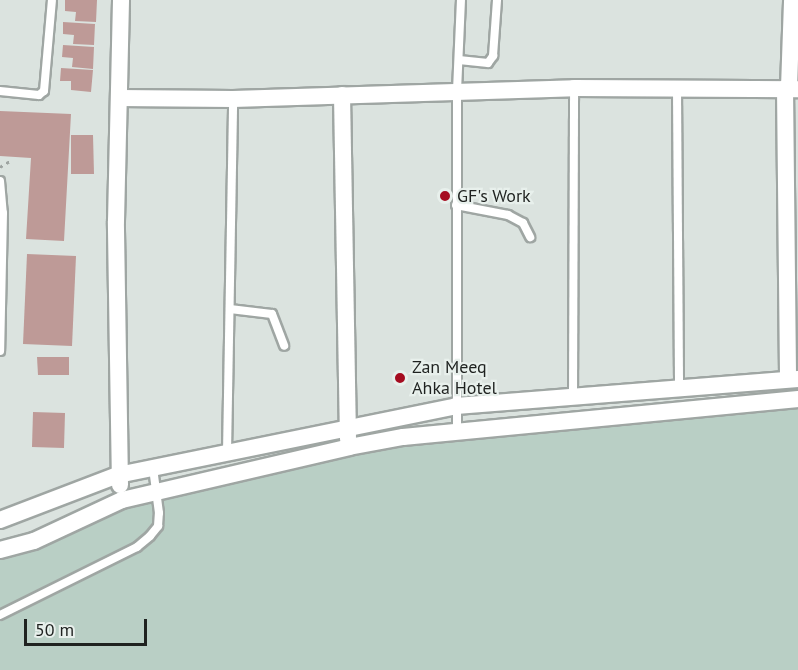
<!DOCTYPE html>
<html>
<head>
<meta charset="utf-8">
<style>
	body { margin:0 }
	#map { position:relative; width:798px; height:670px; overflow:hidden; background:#dbe3df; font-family:"PT Sans",sans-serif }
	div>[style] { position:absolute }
	.green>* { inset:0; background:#b9cfc5 }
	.building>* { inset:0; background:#be9a97 }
	.path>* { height:3px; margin-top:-1.5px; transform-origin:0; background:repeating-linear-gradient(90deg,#9ea4a1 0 3px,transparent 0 7.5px) }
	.roads { filter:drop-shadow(2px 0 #9fa6a3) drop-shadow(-2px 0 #9fa6a3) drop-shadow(0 2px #9fa6a3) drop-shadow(0 -2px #9fa6a3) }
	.service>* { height:8px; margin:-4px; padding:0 4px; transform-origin:4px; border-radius:4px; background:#fff }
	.minor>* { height:16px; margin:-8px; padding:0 8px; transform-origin:8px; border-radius:8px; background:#fff }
	.dots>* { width:16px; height:16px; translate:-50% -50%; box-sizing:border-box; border:3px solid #e8f0ec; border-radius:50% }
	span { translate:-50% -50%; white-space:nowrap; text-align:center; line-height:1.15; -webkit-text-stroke:4.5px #e8f0ec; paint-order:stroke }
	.poi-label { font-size:18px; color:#1f2220 }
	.left { translate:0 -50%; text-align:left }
	.scale { position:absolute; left:24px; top:619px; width:123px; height:27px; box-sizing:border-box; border:3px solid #1f2220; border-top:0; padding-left:8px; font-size:18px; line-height:21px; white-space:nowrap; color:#1f2220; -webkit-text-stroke:4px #e8f0ec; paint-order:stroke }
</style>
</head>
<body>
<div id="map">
	<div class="green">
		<i style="clip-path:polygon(798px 408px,798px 670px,0 670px,0 547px,97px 510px,408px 442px)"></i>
	</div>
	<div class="building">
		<i style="clip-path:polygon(65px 0,97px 0,96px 22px,75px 21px,76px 12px,65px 11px)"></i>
		<i style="clip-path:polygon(63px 22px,95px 24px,94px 45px,73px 44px,74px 35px,63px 34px)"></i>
		<i style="clip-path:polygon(63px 45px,94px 47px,93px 69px,72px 67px,73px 58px,62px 57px)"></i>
		<i style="clip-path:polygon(61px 68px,93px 70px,91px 92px,71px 90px,71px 81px,60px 81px)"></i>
		<i style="clip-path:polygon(0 111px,71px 114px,64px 241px,26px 239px,31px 158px,0 156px)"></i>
		<i style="clip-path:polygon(71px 135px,93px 135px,94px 174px,71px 174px)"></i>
		<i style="clip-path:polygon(27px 254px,76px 256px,72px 346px,23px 344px)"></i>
		<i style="clip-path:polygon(37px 357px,69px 357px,69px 375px,38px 375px)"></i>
		<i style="clip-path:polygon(33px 412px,65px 413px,64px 448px,32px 447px)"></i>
	</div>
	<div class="path">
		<i style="left:0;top:167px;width:12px;rotate:-31deg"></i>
	</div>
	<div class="roads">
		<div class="service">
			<i style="left:459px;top:60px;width:29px;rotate:6deg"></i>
			<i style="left:488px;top:63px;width:9px;rotate:-54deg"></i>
			<i style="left:493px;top:56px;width:56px;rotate:-85.9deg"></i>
			<i style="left:0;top:91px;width:39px;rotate:6deg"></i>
			<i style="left:39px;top:95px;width:6px;rotate:-39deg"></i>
			<i style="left:44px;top:91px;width:91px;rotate:-85deg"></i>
			<i style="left:677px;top:91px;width:298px;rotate:89.6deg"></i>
			<i style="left:0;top:181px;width:32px;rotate:85deg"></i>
			<i style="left:3px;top:213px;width:138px;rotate:91.2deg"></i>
			<i style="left:456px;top:205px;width:53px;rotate:10.9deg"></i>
			<i style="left:508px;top:215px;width:17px;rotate:28deg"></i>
			<i style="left:523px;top:223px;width:16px;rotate:63deg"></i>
			<i style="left:230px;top:309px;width:42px;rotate:6.8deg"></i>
			<i style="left:272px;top:314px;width:34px;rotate:69deg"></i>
			<i style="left:573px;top:397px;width:309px;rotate:-89.8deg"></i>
			<i style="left:457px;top:432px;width:341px;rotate:-90deg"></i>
			<i style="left:457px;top:91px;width:91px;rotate:-87.5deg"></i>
			<i style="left:227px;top:453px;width:354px;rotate:-89deg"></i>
			<i style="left:0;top:615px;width:153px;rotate:-26.4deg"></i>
			<i style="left:137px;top:547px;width:17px;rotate:-40deg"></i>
			<i style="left:150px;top:536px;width:13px;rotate:-51deg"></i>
			<i style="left:158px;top:526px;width:13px;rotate:-86deg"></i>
			<i style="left:159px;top:513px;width:45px;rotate:-97.6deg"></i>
		</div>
		<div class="minor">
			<i style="left:785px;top:88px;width:291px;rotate:89.4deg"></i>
			<i style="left:789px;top:88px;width:88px;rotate:-88deg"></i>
			<i style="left:342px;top:95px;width:344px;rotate:89deg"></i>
			<i style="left:119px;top:98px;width:114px;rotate:0.5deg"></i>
			<i style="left:233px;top:99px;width:341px;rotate:-1.8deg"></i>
			<i style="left:574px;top:88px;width:224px;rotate:0.3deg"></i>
			<i style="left:120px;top:485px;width:264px;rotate:-90.9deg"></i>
			<i style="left:116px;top:221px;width:221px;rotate:-88.7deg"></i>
			<i style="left:0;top:520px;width:126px;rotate:-20.9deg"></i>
			<i style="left:118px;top:475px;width:345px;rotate:-11.5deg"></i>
			<i style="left:456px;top:406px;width:343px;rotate:-4.5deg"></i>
			<i style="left:0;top:550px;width:35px;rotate:-15deg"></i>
			<i style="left:34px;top:541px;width:97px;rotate:-25deg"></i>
			<i style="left:122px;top:500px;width:233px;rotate:-13.1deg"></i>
			<i style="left:349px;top:447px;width:55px;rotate:-10.5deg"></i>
			<i style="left:403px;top:437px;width:397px;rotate:-5.5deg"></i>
		</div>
	</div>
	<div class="dots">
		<i style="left:445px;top:196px;background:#a50c20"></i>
		<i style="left:400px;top:378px;background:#a50c20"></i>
	</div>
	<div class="poi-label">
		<span class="left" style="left:457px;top:196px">GF's Work</span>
		<span class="left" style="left:412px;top:378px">Zan Meeq<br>Ahka Hotel</span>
	</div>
	<div class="scale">50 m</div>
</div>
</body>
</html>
